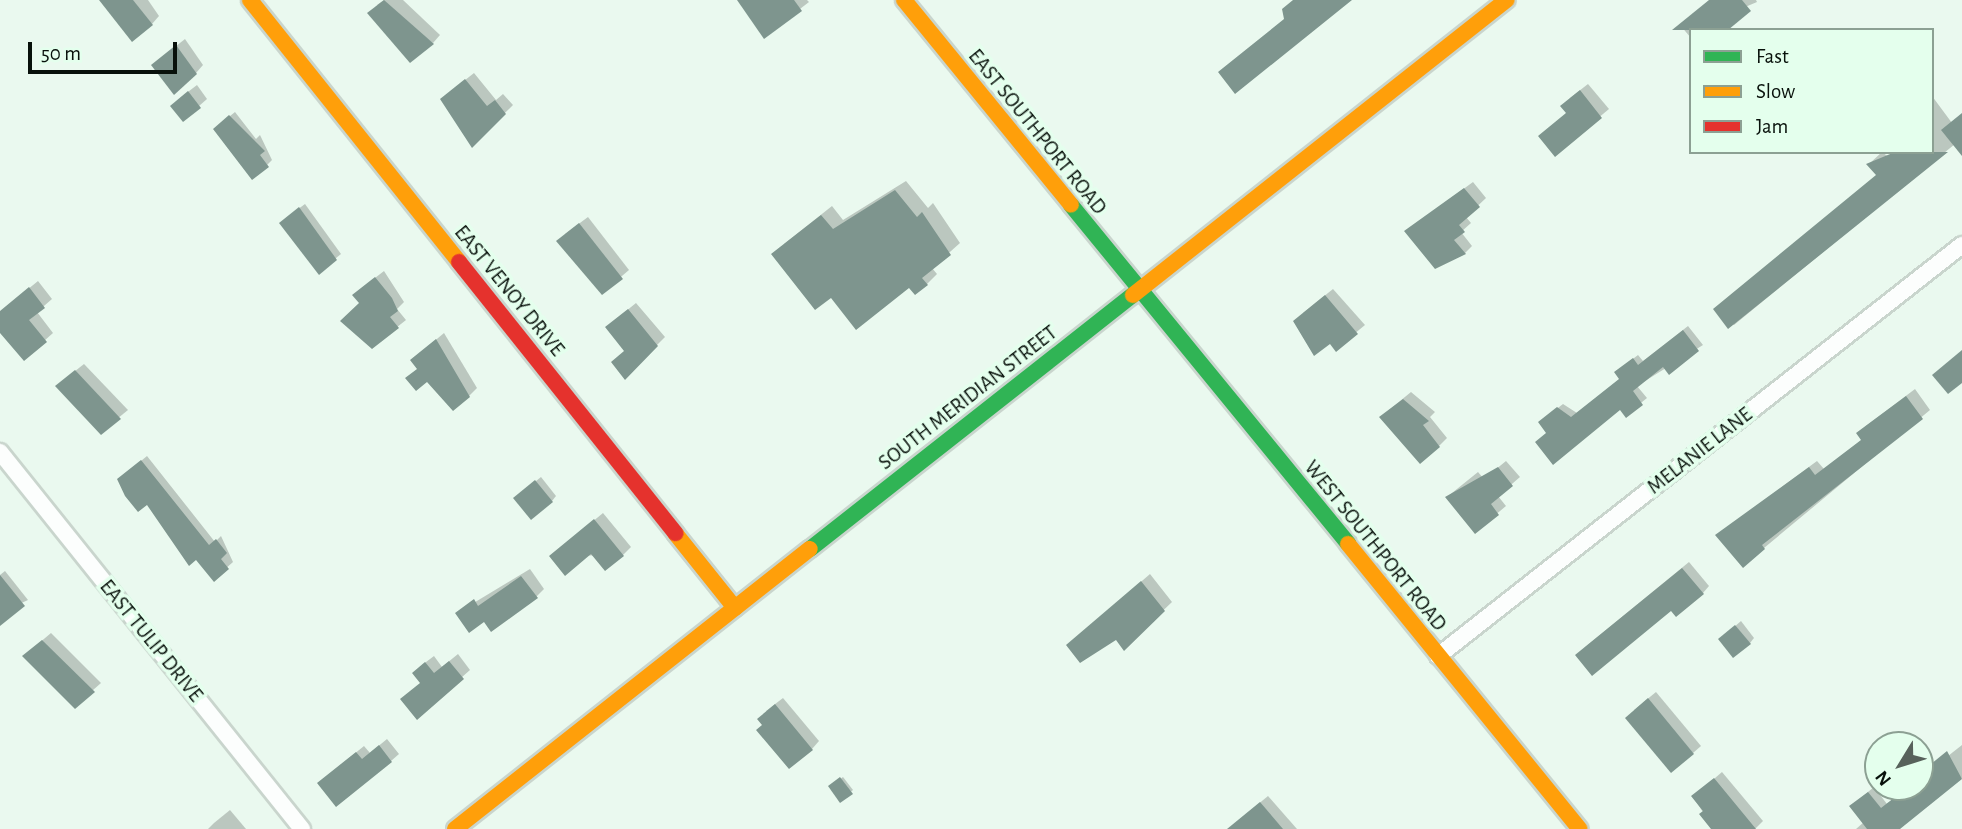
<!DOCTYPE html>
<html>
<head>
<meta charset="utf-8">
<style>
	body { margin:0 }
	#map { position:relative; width:1962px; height:829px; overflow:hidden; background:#eaf9ef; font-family:"Alegreya Sans",sans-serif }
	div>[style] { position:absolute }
	.shadow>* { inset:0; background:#0003 }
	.building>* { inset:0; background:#7e958e }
	.roads { filter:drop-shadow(2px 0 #c9d5cd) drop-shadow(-2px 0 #c9d5cd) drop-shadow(0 2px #c9d5cd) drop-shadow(0 -2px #c9d5cd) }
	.street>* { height:16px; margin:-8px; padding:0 8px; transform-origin:8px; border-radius:8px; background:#fcfefd }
	.fast>* { height:16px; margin:-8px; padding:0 8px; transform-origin:8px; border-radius:8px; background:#30b455 }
	.slow>* { height:16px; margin:-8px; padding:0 8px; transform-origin:8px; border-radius:8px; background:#ff9f0a }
	.jam>* { height:16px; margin:-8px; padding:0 8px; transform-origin:8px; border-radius:8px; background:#e5322d }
	span { translate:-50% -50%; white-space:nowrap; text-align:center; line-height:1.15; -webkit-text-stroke:7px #e4ffed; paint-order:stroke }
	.street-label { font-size:21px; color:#08110b }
	.legend { position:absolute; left:1689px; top:28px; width:245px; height:126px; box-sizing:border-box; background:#e4ffed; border:2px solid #8ca093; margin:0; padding:9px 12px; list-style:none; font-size:21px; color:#08110b }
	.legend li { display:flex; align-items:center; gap:14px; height:35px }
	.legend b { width:35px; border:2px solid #8ca093 }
	.north { position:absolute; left:1864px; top:731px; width:70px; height:70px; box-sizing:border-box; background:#e4ffed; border:2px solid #8ca093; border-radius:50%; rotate:232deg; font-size:19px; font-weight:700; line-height:28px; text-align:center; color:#08110b }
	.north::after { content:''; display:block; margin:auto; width:24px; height:32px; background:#57625b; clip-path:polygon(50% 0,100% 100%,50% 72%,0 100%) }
	.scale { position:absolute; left:28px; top:42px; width:149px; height:32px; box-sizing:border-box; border:4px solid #08110b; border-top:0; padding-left:9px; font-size:21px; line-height:24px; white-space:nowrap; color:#08110b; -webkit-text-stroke:5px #e4ffed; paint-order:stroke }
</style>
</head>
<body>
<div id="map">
	<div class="shadow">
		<i style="clip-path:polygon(101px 0,148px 0,159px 16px,152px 24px)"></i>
		<i style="clip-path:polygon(384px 0,403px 0,440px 35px,433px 43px,377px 5px)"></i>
		<i style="clip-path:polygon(739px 0,807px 0,809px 2px,765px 36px)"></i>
		<i style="clip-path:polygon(1710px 0,1756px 0,1757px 2px,1691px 30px,1691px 38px,1680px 25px)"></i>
		<i style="clip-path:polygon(185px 39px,203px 65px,196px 73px,161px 58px)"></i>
		<i style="clip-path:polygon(474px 73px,496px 100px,503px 94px,513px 105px,472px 145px,450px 92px)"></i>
		<i style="clip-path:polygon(1588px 84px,1609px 109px,1555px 154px,1570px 98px)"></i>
		<i style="clip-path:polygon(197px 85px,207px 99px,183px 120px,180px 98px)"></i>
		<i style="clip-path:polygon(1932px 96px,1952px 123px,1962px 115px,1962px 150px,1955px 144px,1734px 325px,1715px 309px,1878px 175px,1869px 164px,1882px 152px,1890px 158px,1932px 152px)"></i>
		<i style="clip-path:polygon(235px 112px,256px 139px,260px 135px,272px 160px,267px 165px,220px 124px)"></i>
		<i style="clip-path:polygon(906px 181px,928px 208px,933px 203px,960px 243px,932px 268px,937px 274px,927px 284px,831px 295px,784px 244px,832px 206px,843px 220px)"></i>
		<i style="clip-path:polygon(1473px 182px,1486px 198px,1466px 217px,1471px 223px,1461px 232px,1472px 246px,1465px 253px,1406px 231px)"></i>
		<i style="clip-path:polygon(305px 204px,341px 254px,319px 272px,286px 218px)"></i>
		<i style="clip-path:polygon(588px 217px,629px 270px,602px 293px,565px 234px)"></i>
		<i style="clip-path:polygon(384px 271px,404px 302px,397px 309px,406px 320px,372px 347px,362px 288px)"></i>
		<i style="clip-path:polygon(38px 281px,52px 299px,37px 312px,53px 333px,24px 359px,0 330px,0 312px)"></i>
		<i style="clip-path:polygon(1333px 289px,1365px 325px,1336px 349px,1303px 313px)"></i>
		<i style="clip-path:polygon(636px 303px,665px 337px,625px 377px,626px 350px,615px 320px)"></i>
		<i style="clip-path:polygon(1688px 326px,1703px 345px,1637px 386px,1647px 398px,1626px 415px,1620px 408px,1548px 432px,1545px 418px,1563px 404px,1577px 413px,1621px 378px,1621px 368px,1638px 355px,1643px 361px)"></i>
		<i style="clip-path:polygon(444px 333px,477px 388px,469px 396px,412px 360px)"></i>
		<i style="clip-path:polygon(84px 364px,128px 410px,101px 432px,65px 379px)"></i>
		<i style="clip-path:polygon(1915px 389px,1930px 410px,1764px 548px,1717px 535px,1817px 461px,1824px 469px,1863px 439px,1858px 433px,1866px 426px)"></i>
		<i style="clip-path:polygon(1411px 392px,1435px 412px,1430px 417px,1447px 438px,1439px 446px,1389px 410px)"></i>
		<i style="clip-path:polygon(147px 456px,215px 542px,221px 536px,233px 562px,214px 579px,124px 475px)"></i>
		<i style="clip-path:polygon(1506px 461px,1520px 477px,1498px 496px,1506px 506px,1475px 532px,1447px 497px,1478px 472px,1484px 479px)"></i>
		<i style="clip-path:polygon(541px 477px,556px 496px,552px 501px,520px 494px)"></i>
		<i style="clip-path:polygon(603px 513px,631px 547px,623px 555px,551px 556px)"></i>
		<i style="clip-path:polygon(1689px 562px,1709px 586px,1703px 593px,1584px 648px)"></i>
		<i style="clip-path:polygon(530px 569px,544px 589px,536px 597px,484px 620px,457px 613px)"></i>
		<i style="clip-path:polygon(5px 571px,28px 600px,0 613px,0 575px)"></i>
		<i style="clip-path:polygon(1150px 574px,1172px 602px,1124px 648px,1116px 637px,1076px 638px)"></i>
		<i style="clip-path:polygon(1741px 621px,1754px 638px,1750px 643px,1725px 635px)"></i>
		<i style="clip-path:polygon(51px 633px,101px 683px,75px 706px,32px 649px)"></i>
		<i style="clip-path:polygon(458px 654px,470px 670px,417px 717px,422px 665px,434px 656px,442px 667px)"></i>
		<i style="clip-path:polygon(1656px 692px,1701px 746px,1693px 753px,1634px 710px)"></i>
		<i style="clip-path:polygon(783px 698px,819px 741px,812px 749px,766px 711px)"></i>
		<i style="clip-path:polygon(387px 739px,399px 754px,391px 761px,327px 776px,364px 746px,370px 753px)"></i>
		<i style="clip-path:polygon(1962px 745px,1962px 778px,1899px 829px,1856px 829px,1864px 822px,1857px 801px,1874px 787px,1887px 804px,1909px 787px,1920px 787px,1920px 778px)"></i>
		<i style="clip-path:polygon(1722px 772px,1763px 821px,1755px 829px,1714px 829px,1693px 797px)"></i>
		<i style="clip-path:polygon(843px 777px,853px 790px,841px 800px,831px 786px)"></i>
		<i style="clip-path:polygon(1268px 796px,1297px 829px,1234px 829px,1240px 819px)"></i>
		<i style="clip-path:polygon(230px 810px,246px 829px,208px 829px,214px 823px)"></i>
	</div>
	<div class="building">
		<i style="clip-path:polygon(99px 0,133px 0,153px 25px,132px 42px)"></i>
		<i style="clip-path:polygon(384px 0,434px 44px,410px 63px,367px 13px)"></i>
		<i style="clip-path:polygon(737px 0,794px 0,802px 11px,764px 39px)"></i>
		<i style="clip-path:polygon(1293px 0,1352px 0,1235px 94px,1218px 72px,1284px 19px,1282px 9px)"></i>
		<i style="clip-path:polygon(1709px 0,1742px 0,1751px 11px,1728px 30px,1672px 30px)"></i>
		<i style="clip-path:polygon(176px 45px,197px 74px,174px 95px,151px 65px)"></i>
		<i style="clip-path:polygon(465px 79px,487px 106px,495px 100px,506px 114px,472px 148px,440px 99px)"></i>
		<i style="clip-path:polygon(1580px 90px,1602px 118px,1555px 157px,1538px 136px,1566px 113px,1560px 106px)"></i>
		<i style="clip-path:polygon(188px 91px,201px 108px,183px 122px,170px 106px)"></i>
		<i style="clip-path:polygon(1962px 113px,1962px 156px,1941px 130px)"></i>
		<i style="clip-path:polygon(229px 115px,265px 151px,260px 155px,269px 167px,252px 180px,213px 129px)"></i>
		<i style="clip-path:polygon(1895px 152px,1948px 152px,1728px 329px,1713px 309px,1876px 175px,1866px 164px)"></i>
		<i style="clip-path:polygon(1464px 188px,1480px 207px,1459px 225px,1465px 232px,1454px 240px,1466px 254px,1435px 269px,1404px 231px)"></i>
		<i style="clip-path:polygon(895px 190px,917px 217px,922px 212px,951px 255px,922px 278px,928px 285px,915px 295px,909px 288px,856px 330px,831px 298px,815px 310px,771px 254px,821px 215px,833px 229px)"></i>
		<i style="clip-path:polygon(299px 207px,337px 260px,319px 275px,279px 223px)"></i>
		<i style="clip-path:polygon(579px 223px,623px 279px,602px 295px,556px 241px)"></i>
		<i style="clip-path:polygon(375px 277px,392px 298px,398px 311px,390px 317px,399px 328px,372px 349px,340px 321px,359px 303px,352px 295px)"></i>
		<i style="clip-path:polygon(29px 287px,45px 308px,29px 320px,47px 342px,24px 361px,0 333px,0 311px)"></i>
		<i style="clip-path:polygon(1325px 295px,1358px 334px,1336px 352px,1330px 344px,1314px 356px,1293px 321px)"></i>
		<i style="clip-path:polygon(628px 309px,658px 346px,625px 380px,611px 362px,624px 351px,605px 327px)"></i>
		<i style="clip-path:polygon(1683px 330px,1699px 351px,1669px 375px,1663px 367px,1633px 391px,1643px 405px,1626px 418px,1620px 410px,1553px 465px,1535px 442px,1546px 433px,1538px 422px,1557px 407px,1571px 417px,1619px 379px,1614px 372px,1633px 358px,1638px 365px)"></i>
		<i style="clip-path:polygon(436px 339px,470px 397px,453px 411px,427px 382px,416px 391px,405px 378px,417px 369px,410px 360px)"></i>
		<i style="clip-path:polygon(1962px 350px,1962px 383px,1948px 394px,1932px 375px)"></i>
		<i style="clip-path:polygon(75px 370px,121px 419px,101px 435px,55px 386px)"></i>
		<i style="clip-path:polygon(1906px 396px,1923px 419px,1762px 545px,1765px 549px,1743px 568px,1715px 535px,1809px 467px,1815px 475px,1861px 440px,1856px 433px)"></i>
		<i style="clip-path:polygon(1403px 399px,1429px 421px,1423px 425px,1440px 447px,1420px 464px,1379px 417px)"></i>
		<i style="clip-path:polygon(141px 460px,209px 545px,216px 539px,227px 553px,221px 559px,229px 569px,214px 582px,196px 560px,189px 566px,147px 505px,138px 512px,125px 496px,117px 479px)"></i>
		<i style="clip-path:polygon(1498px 467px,1513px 486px,1491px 504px,1499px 515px,1475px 534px,1445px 497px)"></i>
		<i style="clip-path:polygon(535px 480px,553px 502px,531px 520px,513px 498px)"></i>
		<i style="clip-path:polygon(594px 519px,624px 556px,605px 571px,591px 554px,565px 576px,549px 556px)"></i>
		<i style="clip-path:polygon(1682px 568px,1704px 594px,1676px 617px,1671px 611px,1592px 676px,1575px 655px)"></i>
		<i style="clip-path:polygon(0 575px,25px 606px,0 626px)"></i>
		<i style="clip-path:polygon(521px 576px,538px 598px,491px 632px,484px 622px,469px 633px,455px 613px,474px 599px,478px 606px)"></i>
		<i style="clip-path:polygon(1141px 581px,1165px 611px,1124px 651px,1116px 640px,1080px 663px,1066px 645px)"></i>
		<i style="clip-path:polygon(1735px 625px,1751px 644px,1733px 658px,1718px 639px)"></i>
		<i style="clip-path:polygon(42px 640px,95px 692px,75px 709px,22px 656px)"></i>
		<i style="clip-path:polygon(449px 661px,464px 679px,417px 720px,400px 699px,420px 683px,412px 673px,425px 662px,434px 673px)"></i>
		<i style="clip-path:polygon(1648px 698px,1694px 754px,1671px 773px,1625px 718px)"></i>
		<i style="clip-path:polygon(775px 704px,813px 750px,789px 769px,756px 730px,762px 725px,757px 719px)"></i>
		<i style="clip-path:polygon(379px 745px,392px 762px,336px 807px,317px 783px,356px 752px,362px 759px)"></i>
		<i style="clip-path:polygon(1947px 751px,1962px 779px,1900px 829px,1867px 829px,1849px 806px,1868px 792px,1881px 808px,1908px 787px,1920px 787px,1920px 773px)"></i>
		<i style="clip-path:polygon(840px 777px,853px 794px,840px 803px,828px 786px)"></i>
		<i style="clip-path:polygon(1714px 778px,1756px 829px,1711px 829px,1699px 814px,1703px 811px,1691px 796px)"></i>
		<i style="clip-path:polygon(1260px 802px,1283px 829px,1227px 829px)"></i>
	</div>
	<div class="roads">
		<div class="street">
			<i style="left:0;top:452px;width:483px;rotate:51.3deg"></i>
			<i style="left:1438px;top:656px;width:666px;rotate:-38.11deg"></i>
		</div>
		<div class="fast">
			<i style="left:1071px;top:205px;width:438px;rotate:50.7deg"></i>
			<i style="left:810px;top:549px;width:411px;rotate:-38.2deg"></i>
		</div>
		<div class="slow">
			<i style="left:250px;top:0;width:335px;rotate:51.4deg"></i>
			<i style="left:904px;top:0;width:264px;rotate:50.8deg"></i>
			<i style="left:1133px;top:295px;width:476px;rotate:-38.3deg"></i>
			<i style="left:675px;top:533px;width:96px;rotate:51.3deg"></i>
			<i style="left:1348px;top:544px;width:367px;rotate:50.9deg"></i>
			<i style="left:455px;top:829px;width:452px;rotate:-38.3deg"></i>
		</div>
		<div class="jam">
			<i style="left:459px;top:262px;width:347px;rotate:51.4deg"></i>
		</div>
	</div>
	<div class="street-label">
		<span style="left:1037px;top:132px;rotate:51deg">EAST SOUTHPORT ROAD</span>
		<span style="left:509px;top:291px;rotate:51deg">EAST VENOY DRIVE</span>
		<span style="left:968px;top:398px;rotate:-38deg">SOUTH MERIDIAN STREET</span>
		<span style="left:1700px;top:451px;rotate:-38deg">MELANIE LANE</span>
		<span style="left:1375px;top:546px;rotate:51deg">WEST SOUTHPORT ROAD</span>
		<span style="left:151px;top:641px;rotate:51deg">EAST TULIP DRIVE</span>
	</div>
	<ul class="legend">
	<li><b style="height:9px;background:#30b455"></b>Fast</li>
	<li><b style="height:9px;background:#ff9f0a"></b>Slow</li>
	<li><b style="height:9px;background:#e5322d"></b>Jam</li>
	</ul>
	<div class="north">N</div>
	<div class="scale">50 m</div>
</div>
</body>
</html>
